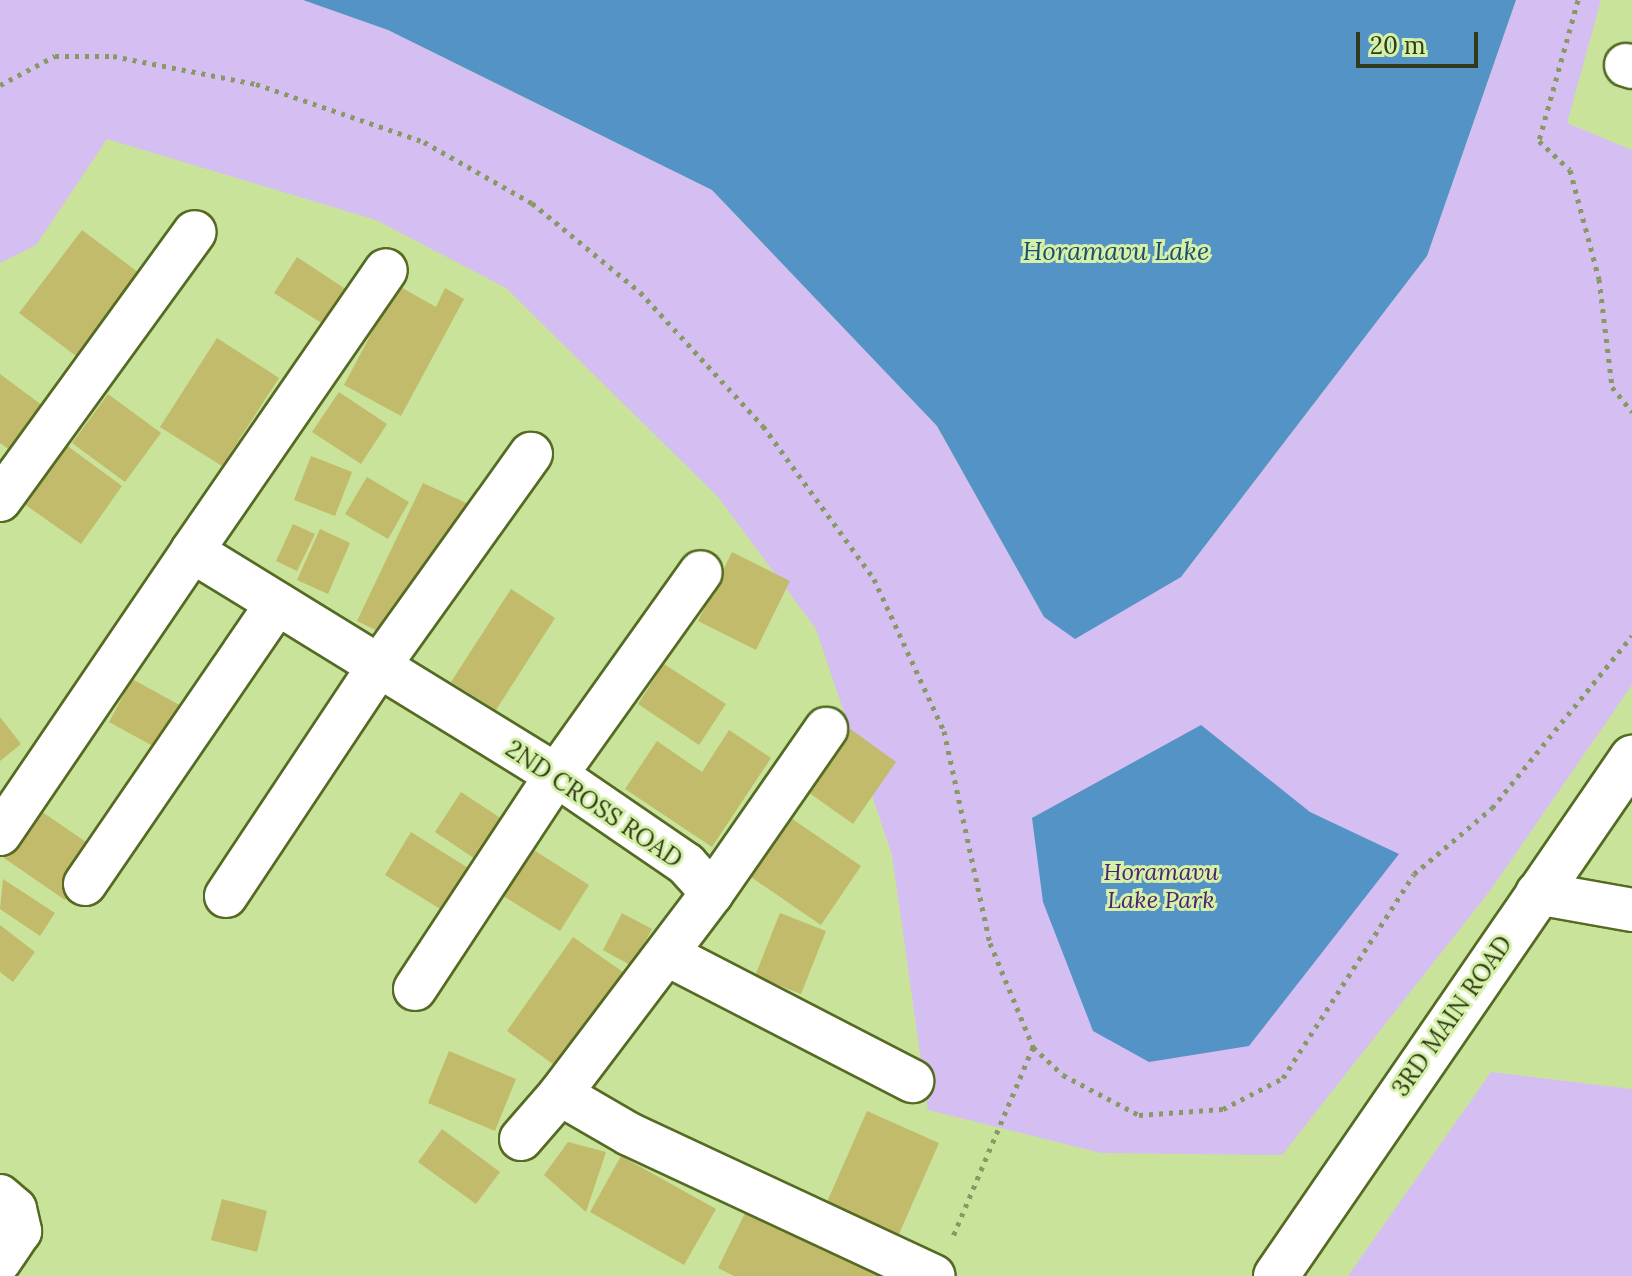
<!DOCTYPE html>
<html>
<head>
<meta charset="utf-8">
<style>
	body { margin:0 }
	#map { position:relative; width:1632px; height:1276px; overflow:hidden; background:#c9e39a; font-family:Lora,serif }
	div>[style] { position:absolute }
	.green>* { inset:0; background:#d5bef2 }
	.water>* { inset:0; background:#5393c6 }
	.building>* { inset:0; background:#c1bb6b }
	.path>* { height:5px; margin-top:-2.5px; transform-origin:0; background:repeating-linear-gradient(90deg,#879a64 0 4px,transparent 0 10px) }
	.roads { filter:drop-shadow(2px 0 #556b24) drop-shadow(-2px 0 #556b24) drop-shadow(0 2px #556b24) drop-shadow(0 -2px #556b24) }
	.minor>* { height:42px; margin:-21px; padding:0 21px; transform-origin:21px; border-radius:21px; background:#fff }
	.tertiary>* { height:44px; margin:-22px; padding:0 22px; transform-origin:22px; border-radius:22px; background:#fff }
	span { translate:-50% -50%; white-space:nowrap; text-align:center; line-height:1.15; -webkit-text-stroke:6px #d5f1a7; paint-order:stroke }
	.street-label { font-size:24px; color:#2f391c }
	.park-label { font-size:24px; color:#4c2272; font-style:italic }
	.water-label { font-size:26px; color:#1e4e72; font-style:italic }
	.scale { position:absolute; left:1356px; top:32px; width:122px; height:36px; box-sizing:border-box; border:4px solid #2f391c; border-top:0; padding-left:10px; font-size:24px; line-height:28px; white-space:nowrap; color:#2f391c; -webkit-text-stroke:6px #d5f1a7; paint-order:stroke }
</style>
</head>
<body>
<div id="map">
	<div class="green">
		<i style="clip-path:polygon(0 0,303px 0,388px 30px,712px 190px,937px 426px,1044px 617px,1181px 577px,1427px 256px,1516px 0,1601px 0,1567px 123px,1632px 150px,1632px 685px,1489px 892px,1282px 1155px,1101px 1153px,928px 1110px,892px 855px,816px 629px,718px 497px,506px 288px,376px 220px,107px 139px,36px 245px,0 263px)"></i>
		<i style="clip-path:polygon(1491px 1072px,1632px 1089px,1632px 1276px,1348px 1276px)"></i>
	</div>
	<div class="water">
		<i style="clip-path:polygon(303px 0,1516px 0,1427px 256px,1181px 577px,1075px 639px,1044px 617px,937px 426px,712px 190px,388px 30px)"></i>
		<i style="clip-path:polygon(1201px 725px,1310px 812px,1399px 854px,1249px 1046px,1149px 1062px,1093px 1031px,1043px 902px,1032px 818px)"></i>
	</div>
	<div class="building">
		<i style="clip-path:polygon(82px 230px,139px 273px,76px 356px,19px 313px)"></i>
		<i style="clip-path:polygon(297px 257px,353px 294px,331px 329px,274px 293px)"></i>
		<i style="clip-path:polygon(397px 285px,436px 307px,445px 288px,464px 299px,401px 416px,344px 385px)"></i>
		<i style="clip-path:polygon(217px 338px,279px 378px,222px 466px,160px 427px)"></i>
		<i style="clip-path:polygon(0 374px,43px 406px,11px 451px,0 443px)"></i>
		<i style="clip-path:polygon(339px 392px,387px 424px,361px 464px,312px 432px)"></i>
		<i style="clip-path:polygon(108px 394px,161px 433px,125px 482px,72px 443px)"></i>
		<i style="clip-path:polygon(62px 442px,122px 486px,81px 544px,20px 501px)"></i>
		<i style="clip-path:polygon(311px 456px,352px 472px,335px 516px,294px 500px)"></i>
		<i style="clip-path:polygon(367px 477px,409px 502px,388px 539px,345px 514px)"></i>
		<i style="clip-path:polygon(423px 483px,477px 508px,390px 637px,357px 621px)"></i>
		<i style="clip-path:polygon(293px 524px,315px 534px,297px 571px,276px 561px)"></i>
		<i style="clip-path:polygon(320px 529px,350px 543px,328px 594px,297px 580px)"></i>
		<i style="clip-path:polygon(732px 552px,790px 581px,756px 650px,698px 621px)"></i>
		<i style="clip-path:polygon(511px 589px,555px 618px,496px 710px,451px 682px)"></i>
		<i style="clip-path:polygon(664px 664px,726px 704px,699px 745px,638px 704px)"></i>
		<i style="clip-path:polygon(132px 679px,185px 708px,162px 751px,109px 722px)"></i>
		<i style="clip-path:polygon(0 717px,21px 744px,0 761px)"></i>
		<i style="clip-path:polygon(845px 725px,896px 762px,853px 824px,801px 787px)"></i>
		<i style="clip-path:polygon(729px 730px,771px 758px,712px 847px,625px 789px,657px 741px,702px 772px)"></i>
		<i style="clip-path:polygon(461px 792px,508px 823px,481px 863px,435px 832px)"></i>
		<i style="clip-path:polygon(38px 809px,99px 851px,65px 900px,4px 858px)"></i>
		<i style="clip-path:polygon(788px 816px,861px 866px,821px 925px,748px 875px)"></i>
		<i style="clip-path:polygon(411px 832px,476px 873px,450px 915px,385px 875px)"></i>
		<i style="clip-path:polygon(532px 849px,589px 885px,560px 931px,503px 896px)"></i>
		<i style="clip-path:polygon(3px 879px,55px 913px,40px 936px,0 909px)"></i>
		<i style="clip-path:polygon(622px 913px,652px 929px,632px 966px,603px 950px)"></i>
		<i style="clip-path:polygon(780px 913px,826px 931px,801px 994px,755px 976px)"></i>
		<i style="clip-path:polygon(0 925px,35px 952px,13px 982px,0 972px)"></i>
		<i style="clip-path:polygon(573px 937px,630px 977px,564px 1072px,507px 1031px)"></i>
		<i style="clip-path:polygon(449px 1051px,516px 1079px,495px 1131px,428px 1103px)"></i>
		<i style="clip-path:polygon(867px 1111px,939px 1143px,899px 1234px,827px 1202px)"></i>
		<i style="clip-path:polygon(442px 1129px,500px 1172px,476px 1204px,418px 1162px)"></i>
		<i style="clip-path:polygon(568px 1142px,606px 1152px,586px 1212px,544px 1175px)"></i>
		<i style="clip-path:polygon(621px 1156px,716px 1209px,684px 1265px,590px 1212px)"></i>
		<i style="clip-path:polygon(222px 1199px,267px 1211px,257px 1252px,211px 1240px)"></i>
		<i style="clip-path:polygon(749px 1205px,890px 1276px,734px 1276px,718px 1268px)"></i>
	</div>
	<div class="path">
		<i style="left:1578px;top:0;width:146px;rotate:105.5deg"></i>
		<i style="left:1539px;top:141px;width:42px;rotate:43.1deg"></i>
		<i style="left:1570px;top:170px;width:113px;rotate:75.1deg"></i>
		<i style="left:1599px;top:279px;width:109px;rotate:83.1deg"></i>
		<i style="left:1612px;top:387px;width:32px;rotate:51deg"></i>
		<i style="left:0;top:85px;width:62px;rotate:-27.8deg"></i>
		<i style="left:55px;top:56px;width:58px"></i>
		<i style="left:113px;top:56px;width:146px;rotate:11.1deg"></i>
		<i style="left:256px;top:84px;width:178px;rotate:19deg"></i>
		<i style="left:424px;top:142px;width:124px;rotate:29.5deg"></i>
		<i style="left:532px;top:203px;width:140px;rotate:39.5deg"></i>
		<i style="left:640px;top:292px;width:182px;rotate:47.5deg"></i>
		<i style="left:763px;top:426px;width:189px;rotate:54deg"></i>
		<i style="left:874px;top:579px;width:167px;rotate:65.3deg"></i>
		<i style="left:944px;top:731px;width:217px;rotate:77.8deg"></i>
		<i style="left:990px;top:943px;width:113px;rotate:67.5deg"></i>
		<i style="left:1033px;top:1047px;width:208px;rotate:112.9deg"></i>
		<i style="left:1033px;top:1047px;width:41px;rotate:43deg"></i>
		<i style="left:1063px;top:1075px;width:86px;rotate:27.8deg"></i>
		<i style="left:1139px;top:1115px;width:84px;rotate:-4.1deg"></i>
		<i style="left:1223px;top:1109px;width:68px;rotate:-27.3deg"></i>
		<i style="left:1283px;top:1078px;width:242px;rotate:-57.3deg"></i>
		<i style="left:1414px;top:874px;width:102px;rotate:-40.2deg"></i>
		<i style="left:1492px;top:808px;width:222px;rotate:-50.9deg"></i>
	</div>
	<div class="roads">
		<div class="minor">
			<i style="left:1626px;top:65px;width:6px;rotate:18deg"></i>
			<i style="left:0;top:500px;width:331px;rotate:-54deg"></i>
			<i style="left:192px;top:551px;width:341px;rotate:-55.4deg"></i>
			<i style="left:0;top:834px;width:342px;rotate:-55.8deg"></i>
			<i style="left:192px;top:551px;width:427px;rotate:31.6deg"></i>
			<i style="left:556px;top:775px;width:158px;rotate:34.4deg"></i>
			<i style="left:686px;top:864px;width:39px;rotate:48deg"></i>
			<i style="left:712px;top:893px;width:252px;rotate:127.1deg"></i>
			<i style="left:560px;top:1094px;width:80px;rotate:30.1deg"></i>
			<i style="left:629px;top:1134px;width:336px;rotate:25deg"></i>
			<i style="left:85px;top:884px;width:340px;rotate:-55.6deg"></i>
			<i style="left:712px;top:893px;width:200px;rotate:-55.2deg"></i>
			<i style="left:1537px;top:893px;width:97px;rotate:10.1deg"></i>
			<i style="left:226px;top:896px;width:276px;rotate:-56.4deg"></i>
			<i style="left:379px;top:666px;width:261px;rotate:-54.4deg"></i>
			<i style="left:668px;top:955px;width:275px;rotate:27.3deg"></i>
			<i style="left:415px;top:989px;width:256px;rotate:-56.6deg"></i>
			<i style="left:556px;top:775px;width:249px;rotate:-54.5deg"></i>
			<i style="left:521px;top:1139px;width:60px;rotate:-49.1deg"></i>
			<i style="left:0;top:1196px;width:20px;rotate:41deg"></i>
			<i style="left:15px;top:1209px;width:23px;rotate:77deg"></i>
			<i style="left:20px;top:1231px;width:36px;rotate:124deg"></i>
		</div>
		<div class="tertiary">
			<i style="left:1276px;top:1276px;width:629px;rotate:-55.5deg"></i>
		</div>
	</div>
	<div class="street-label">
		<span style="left:594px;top:804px;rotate:34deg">2ND CROSS ROAD</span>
		<span style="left:1452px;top:1016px;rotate:-55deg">3RD MAIN ROAD</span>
	</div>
	<div class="park-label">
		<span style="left:1161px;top:886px">Horamavu<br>Lake Park</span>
	</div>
	<div class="water-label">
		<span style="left:1116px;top:251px">Horamavu Lake</span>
	</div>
	<div class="scale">20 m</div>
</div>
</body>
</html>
